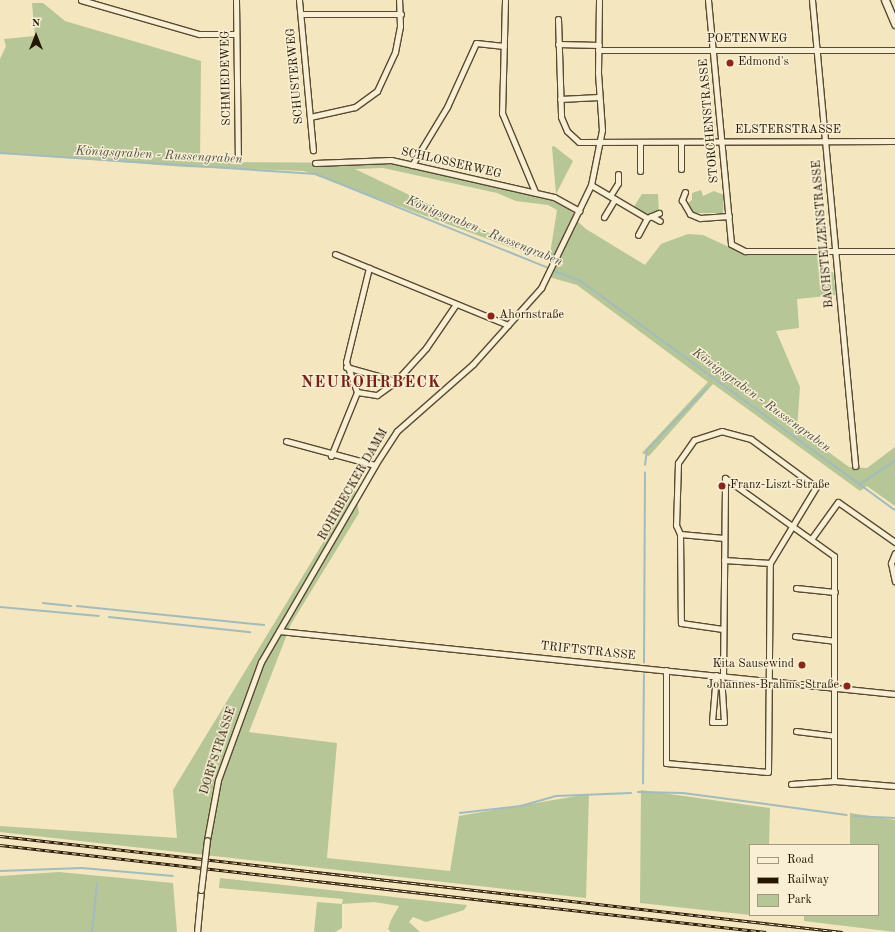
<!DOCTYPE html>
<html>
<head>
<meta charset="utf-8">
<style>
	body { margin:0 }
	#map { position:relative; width:895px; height:932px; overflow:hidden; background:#f4e6bf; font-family:"Old Standard TT",serif }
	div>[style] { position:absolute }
	.green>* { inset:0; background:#b6c696 }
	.stream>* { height:1.5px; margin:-0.75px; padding:0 0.75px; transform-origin:0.75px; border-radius:0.75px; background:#a2bcbe }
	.roads { filter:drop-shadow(1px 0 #594a30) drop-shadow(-1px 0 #594a30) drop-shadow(0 1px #594a30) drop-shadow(0 -1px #594a30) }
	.street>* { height:5px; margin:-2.5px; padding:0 2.5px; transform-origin:2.5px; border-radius:2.5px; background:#f8efd5 }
	.secondary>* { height:7px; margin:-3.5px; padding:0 3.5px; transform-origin:3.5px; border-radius:3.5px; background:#f8efd5 }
	.rail>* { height:3px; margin-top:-1.5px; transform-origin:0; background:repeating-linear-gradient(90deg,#f8efd5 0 4.5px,#251600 0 9px); box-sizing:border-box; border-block:1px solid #251600 }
	.bridges { filter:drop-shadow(1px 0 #594a30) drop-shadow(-1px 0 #594a30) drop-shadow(0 1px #594a30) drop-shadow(0 -1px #594a30) }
	.street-bridge>* { height:5px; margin:-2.5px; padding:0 2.5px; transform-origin:2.5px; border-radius:2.5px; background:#f8efd5 }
	.dots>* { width:11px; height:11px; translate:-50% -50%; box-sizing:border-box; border:2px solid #f8efd5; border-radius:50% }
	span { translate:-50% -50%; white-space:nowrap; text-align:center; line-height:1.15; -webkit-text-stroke:3px #f8efd5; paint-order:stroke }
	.street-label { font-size:12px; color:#251600 }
	.poi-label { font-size:12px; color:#251600 }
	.left { translate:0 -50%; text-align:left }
	.right { translate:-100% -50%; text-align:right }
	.water-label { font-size:13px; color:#515042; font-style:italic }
	.district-label { font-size:16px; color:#7a1f14; font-weight:700; letter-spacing:1px }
	.legend { position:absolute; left:749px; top:844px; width:130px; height:72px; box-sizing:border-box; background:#f8efd5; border:1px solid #a49880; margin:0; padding:5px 7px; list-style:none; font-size:12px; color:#251600 }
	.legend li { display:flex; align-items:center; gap:8px; height:20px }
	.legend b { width:20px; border:1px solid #a49880 }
	.north { position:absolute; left:16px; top:16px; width:40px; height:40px; -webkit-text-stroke:3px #f8efd5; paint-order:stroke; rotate:0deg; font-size:11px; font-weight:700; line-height:16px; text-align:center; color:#251600 }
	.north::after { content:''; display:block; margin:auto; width:14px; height:18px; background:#251600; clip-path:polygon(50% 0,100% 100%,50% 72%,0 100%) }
</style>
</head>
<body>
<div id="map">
	<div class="green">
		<i style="clip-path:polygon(32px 3px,43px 3px,65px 21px,201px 61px,200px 162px,388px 163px,554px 199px,576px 215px,576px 220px,586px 229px,645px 265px,661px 244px,688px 234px,703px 235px,742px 253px,820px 253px,821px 273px,833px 272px,836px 295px,797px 299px,799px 328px,776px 331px,800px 387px,797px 429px,849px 467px,867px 468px,895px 447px,895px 506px,867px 486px,860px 491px,713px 384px,649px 456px,642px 453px,708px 382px,577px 285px,549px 277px,556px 264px,550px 254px,557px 210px,548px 205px,516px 201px,497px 193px,383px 168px,355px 169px,550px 262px,304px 171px,185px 167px,0 153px,0 59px,6px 46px,4px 39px,35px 36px)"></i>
		<i style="clip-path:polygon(554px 146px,573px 161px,556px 194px,552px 147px)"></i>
		<i style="clip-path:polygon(701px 190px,703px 196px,714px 191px,724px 195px,723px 213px,690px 213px,687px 204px,692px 200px,692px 193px)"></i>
		<i style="clip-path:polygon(642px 194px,658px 194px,659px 212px,648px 216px,633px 208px)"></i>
		<i style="clip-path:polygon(355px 490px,359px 513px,291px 624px,249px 732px,337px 743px,327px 858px,450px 871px,459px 816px,589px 794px,586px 898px,0 832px,0 826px,177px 838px,173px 790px)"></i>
		<i style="clip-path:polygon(641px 790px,770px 808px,769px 845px,750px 845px,750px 915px,640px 903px)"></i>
		<i style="clip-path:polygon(850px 813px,895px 820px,895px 932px,804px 921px,804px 915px,878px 915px,878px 845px,850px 845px)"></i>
		<i style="clip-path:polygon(59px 872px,173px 883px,177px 932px,0 932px,0 876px)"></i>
		<i style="clip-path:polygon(220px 878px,467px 905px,464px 910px,426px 922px,413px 917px,409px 922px,420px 932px,391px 932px,388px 929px,391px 920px,399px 906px,374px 902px,342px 904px,342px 928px,335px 932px,314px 932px,317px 902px,342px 904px,343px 899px,219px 888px)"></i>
	</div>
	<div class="stream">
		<i style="left:0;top:153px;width:317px;rotate:3.8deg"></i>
		<i style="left:316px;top:174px;width:251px;rotate:22deg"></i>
		<i style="left:552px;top:270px;width:31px;rotate:21deg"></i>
		<i style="left:581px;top:281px;width:389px;rotate:36.1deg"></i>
		<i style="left:645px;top:465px;width:15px;rotate:-82deg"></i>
		<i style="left:647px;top:450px;width:86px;rotate:-45.9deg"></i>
		<i style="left:860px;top:484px;width:42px;rotate:-33.3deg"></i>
		<i style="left:43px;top:603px;width:28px;rotate:6deg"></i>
		<i style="left:77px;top:606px;width:188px;rotate:5.8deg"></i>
		<i style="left:0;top:607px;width:99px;rotate:5.2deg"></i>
		<i style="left:109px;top:617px;width:142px;rotate:6.1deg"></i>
		<i style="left:644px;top:663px;width:190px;rotate:-89.7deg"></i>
		<i style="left:643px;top:784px;width:109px;rotate:-89.5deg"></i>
		<i style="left:638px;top:792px;width:45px;rotate:1.3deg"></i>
		<i style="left:683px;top:793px;width:165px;rotate:7.6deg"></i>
		<i style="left:460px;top:813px;width:61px;rotate:-6.5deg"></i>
		<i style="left:521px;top:806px;width:36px;rotate:-16deg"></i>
		<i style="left:556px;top:796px;width:75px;rotate:-2.3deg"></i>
		<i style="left:853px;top:816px;width:42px;rotate:2.7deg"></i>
		<i style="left:0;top:871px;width:82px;rotate:-2.1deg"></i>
		<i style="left:82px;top:868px;width:91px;rotate:5deg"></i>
		<i style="left:92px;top:932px;width:48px;rotate:-84.1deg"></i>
	</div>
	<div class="roads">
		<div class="street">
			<i style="left:81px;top:0;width:123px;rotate:16.1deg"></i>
			<i style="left:199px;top:34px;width:37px"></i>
			<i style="left:236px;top:0;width:157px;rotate:89.3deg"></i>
			<i style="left:299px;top:0;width:151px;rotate:84.7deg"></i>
			<i style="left:505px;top:0;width:113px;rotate:91.5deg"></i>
			<i style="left:502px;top:113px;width:86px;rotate:67.3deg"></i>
			<i style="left:708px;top:0;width:245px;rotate:84.6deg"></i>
			<i style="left:731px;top:244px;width:16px;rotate:27deg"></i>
			<i style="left:745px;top:251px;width:150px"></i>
			<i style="left:812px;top:0;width:468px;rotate:84.7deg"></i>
			<i style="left:301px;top:14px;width:100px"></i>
			<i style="left:558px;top:19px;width:98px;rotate:88.2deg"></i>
			<i style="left:561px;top:117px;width:15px;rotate:67deg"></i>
			<i style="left:567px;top:131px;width:16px;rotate:43deg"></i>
			<i style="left:579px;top:142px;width:316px;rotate:-0.2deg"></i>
			<i style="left:558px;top:44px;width:41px;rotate:1.4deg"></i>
			<i style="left:598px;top:50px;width:297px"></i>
			<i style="left:560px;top:99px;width:39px;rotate:-3deg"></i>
			<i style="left:310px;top:117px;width:46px;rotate:-12.5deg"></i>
			<i style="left:355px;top:107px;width:27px;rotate:-36deg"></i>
			<i style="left:377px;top:91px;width:43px;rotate:-65.2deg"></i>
			<i style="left:395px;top:52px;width:26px;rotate:-79deg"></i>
			<i style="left:400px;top:26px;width:26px;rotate:-92deg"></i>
			<i style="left:681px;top:142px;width:27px;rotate:90deg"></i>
			<i style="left:315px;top:163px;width:76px;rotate:-2.3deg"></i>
			<i style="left:391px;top:160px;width:167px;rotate:12.8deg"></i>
			<i style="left:554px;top:197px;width:29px;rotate:29deg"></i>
			<i style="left:412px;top:165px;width:68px;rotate:-58.9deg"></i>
			<i style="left:447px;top:107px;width:70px;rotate:-65.6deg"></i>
			<i style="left:476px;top:43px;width:28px;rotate:6deg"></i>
			<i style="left:640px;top:171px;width:29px;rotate:-90deg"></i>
			<i style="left:591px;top:185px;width:65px;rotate:30.5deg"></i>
			<i style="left:647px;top:218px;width:19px;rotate:118deg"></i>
			<i style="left:685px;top:192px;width:9px;rotate:111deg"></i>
			<i style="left:682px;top:200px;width:16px;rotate:60deg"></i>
			<i style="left:690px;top:214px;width:11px;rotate:22deg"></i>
			<i style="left:700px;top:218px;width:29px;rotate:-4deg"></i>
			<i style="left:610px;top:196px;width:15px;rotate:-58deg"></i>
			<i style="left:618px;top:183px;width:9px;rotate:-90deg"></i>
			<i style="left:651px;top:216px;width:10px;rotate:29deg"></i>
			<i style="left:604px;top:217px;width:21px;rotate:-59deg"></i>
			<i style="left:647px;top:218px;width:13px;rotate:-23deg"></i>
			<i style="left:335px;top:254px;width:187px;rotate:22.3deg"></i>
			<i style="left:346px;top:367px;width:52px;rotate:15.6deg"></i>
			<i style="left:357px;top:392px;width:20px;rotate:9deg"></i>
			<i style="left:377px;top:395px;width:24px;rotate:-36deg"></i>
			<i style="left:396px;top:381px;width:45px;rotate:-47.7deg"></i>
			<i style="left:426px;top:348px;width:53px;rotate:-55.7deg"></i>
			<i style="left:357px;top:392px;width:32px;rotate:-110deg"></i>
			<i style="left:346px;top:362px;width:97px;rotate:-76.3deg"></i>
			<i style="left:286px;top:441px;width:92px;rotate:15.1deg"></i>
			<i style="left:331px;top:456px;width:69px;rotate:-67.9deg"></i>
			<i style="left:680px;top:534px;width:44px;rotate:5.2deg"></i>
			<i style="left:812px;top:538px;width:44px;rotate:-54.2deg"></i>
			<i style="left:838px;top:502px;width:70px;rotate:35.1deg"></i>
			<i style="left:895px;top:553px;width:11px;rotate:112deg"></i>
			<i style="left:891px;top:563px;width:19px;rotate:78deg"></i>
			<i style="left:724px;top:560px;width:46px;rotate:3.7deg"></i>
			<i style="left:796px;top:588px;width:39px;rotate:6deg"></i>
			<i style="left:279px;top:631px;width:619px;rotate:5.84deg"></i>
			<i style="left:795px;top:636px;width:39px;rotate:7deg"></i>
			<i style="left:666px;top:670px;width:93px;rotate:90deg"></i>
			<i style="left:666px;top:763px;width:102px;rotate:5deg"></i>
			<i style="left:768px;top:772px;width:209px;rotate:-89.5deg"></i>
			<i style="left:770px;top:563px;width:89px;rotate:-58.8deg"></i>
			<i style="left:816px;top:487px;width:81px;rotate:-143.6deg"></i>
			<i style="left:751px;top:439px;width:30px;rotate:-165deg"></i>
			<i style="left:722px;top:431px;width:29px;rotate:162deg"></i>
			<i style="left:694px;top:440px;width:28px;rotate:125deg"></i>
			<i style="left:678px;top:463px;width:62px;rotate:91.8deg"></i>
			<i style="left:676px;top:525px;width:10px;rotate:66deg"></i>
			<i style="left:680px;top:534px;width:89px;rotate:89.4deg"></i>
			<i style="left:681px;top:623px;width:42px;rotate:8.1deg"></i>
			<i style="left:716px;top:675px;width:47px;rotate:94.9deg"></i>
			<i style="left:712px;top:722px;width:12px"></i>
			<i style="left:724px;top:722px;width:46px;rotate:-93.7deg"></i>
			<i style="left:723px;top:676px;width:198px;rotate:-89.4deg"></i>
			<i style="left:725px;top:478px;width:134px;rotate:35.6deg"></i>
			<i style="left:834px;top:556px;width:225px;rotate:90deg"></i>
			<i style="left:796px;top:731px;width:38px;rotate:7deg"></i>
			<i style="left:791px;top:784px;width:43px;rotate:-4deg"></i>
			<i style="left:834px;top:781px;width:61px;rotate:4.7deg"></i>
			<i style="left:207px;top:840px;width:61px;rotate:-79.6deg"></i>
			<i style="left:218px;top:780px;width:126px;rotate:-70deg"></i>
			<i style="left:261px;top:662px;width:228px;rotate:-59.9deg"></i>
			<i style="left:375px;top:465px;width:40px;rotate:-57.1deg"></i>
			<i style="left:397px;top:431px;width:101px;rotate:-41.4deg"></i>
			<i style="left:473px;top:364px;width:102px;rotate:-48.2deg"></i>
			<i style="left:541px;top:288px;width:114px;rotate:-64.1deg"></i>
			<i style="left:591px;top:185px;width:56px;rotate:-78.7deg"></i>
			<i style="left:602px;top:130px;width:57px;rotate:-94deg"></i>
			<i style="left:598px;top:73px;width:73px;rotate:-89.2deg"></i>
			<i style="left:197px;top:932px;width:42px;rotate:-84.6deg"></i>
		</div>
		<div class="secondary">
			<i style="left:885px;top:0;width:26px;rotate:67deg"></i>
		</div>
	</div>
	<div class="rail">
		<i style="left:0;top:836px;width:848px;rotate:6.5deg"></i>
		<i style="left:0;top:845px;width:771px;rotate:6.48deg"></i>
	</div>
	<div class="bridges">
		<div class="street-bridge">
			<i style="left:201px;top:890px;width:50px;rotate:-83.2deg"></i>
		</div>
	</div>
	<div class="dots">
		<i style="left:730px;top:63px;background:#8f2418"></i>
		<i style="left:491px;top:316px;background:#8f2418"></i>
		<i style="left:722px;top:486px;background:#8f2418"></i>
		<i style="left:802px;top:665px;background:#8f2418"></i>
		<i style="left:847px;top:686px;background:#8f2418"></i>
	</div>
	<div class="street-label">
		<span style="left:747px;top:40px">POETENWEG</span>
		<span style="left:296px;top:76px;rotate:-95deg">SCHUSTERWEG</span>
		<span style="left:227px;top:78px;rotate:-91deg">SCHMIEDEWEG</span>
		<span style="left:710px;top:121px;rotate:-95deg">STORCHENSTRASSE</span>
		<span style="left:788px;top:131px">ELSTERSTRASSE</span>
		<span style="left:451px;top:164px;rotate:13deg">SCHLOSSERWEG</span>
		<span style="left:824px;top:234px;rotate:-95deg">BACHSTELZENSTRASSE</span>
		<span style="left:354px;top:485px;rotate:-60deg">ROHRBECKER DAMM</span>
		<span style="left:588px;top:652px;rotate:6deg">TRIFTSTRASSE</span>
		<span style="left:219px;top:751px;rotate:-72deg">DORFSTRASSE</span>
	</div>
	<div class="poi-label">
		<span class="left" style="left:738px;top:63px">Edmond's</span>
		<span class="left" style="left:499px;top:316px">Ahornstraße</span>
		<span class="left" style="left:730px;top:486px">Franz-Liszt-Straße</span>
		<span class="right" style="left:794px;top:665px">Kita Sausewind</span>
		<span class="right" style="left:839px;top:686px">Johannes-Brahms-Straße</span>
	</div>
	<div class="water-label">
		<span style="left:159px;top:156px;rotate:3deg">Königsgraben - Russengraben</span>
		<span style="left:484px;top:232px;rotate:22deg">Königsgraben - Russengraben</span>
		<span style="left:761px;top:401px;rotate:36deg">Königsgraben - Russengraben</span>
	</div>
	<div class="district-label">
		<span style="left:371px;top:383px">NEUROHRBECK</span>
	</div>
	<ul class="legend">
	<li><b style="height:5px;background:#f8efd5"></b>Road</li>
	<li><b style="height:5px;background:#251600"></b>Railway</li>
	<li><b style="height:11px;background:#b6c696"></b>Park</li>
	</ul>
	<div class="north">N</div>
</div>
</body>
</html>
